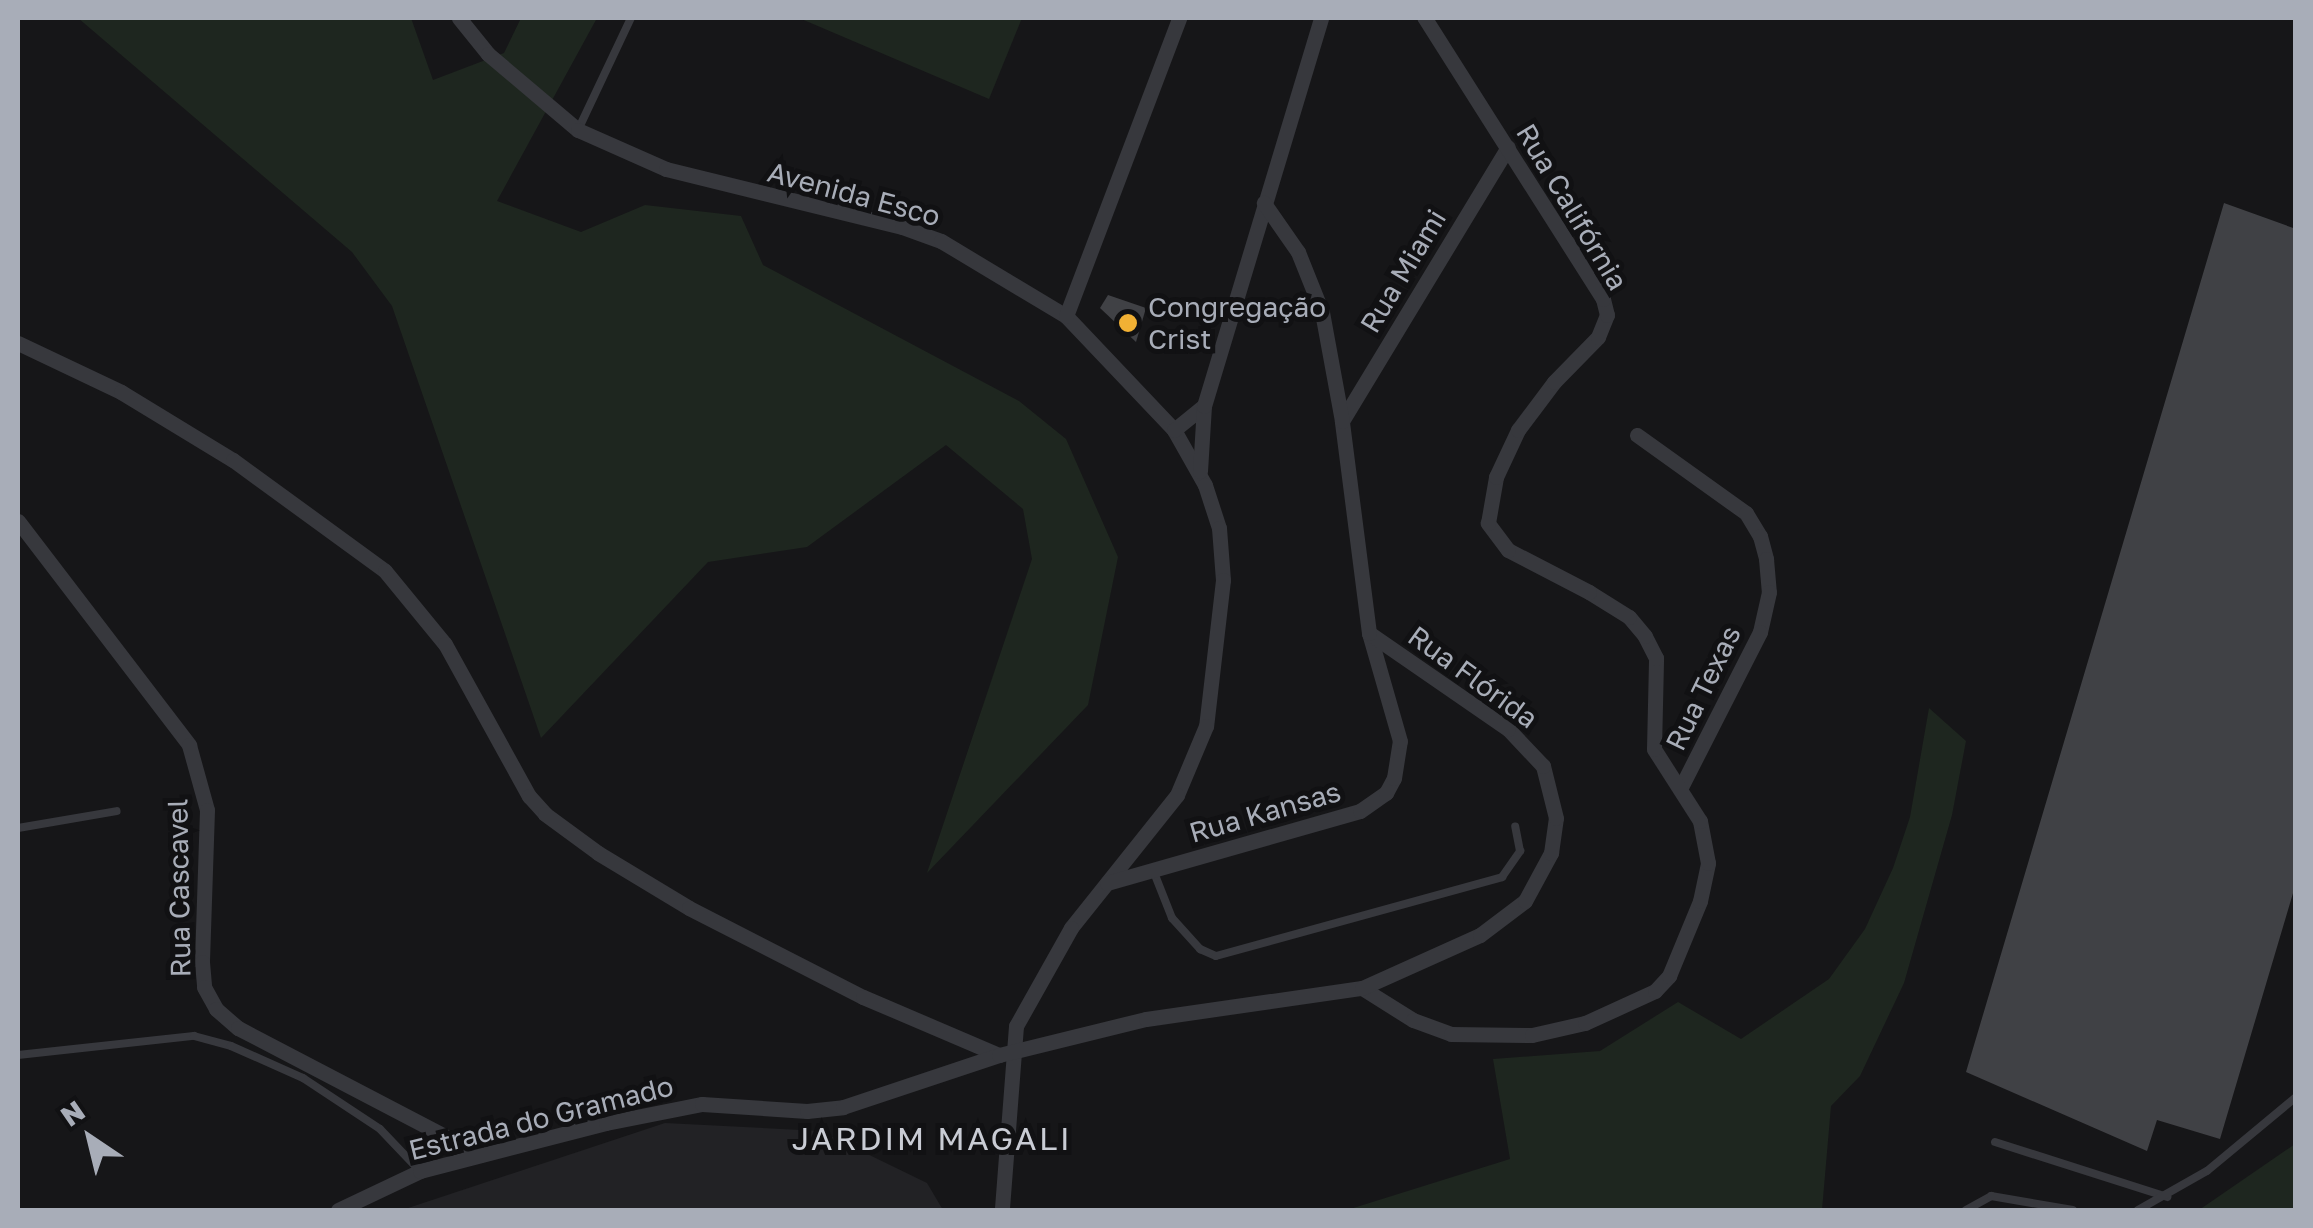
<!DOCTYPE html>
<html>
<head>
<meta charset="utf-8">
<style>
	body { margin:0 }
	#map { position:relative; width:2313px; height:1228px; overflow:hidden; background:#161618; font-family:"Golos Text",sans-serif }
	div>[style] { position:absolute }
	.built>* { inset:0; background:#222225 }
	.green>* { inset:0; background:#1e261f }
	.building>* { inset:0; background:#404145 }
	.lane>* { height:8px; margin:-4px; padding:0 4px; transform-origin:4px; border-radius:4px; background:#37383d }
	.street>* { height:15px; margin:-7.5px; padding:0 7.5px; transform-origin:7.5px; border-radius:7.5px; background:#37383d }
	.dots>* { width:28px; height:28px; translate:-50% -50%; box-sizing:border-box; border:5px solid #111113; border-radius:50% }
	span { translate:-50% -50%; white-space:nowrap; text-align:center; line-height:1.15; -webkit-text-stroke:10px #111113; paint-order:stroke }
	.street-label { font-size:28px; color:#a8adb8 }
	.poi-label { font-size:28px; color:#a8adb8 }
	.left { translate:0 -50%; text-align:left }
	.quarter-label { font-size:32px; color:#c9ccd4; letter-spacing:2.5px }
	.frame { position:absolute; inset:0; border:20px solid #a8adb8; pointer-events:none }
	.north { position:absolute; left:40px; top:1088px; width:100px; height:100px; -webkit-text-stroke:8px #111113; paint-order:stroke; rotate:325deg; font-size:28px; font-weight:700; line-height:40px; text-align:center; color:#a8adb8 }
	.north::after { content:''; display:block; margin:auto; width:35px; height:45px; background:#a8adb8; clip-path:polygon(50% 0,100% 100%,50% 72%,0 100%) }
</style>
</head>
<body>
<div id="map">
	<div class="built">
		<i style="clip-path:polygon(665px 1123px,820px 1131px,927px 1183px,943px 1210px,402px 1210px)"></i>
	</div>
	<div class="green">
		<i style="clip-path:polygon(78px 18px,411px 18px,433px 80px,504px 53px,521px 18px,597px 18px,497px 201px,581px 232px,645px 205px,741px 216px,763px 265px,1019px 401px,1066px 439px,1118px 557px,1088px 705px,927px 873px,1032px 559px,1023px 509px,946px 445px,807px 547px,708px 562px,541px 738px,392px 306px,352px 252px)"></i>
		<i style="clip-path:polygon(799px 18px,1022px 18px,989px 99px)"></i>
		<i style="clip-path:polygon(1929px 708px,1966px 741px,1952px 815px,1904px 983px,1860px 1076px,1831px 1106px,1822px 1210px,1347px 1210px,1510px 1159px,1493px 1059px,1600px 1051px,1678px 1002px,1741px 1039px,1829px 979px,1865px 929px,1893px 868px,1910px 817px)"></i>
		<i style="clip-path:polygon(2295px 1144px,2295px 1210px,2199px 1210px)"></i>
	</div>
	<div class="building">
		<i style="clip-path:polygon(2224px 203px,2296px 229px,2296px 883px,2220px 1139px,2157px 1120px,2147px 1151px,1966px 1072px)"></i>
		<i style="clip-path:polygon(1108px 295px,1146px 308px,1136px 342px,1100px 308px)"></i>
	</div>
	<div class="lane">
		<i style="left:578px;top:130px;width:124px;rotate:-64.7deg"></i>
		<i style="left:18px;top:828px;width:100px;rotate:-9.7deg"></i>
		<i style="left:1153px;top:870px;width:52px;rotate:68.4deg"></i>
		<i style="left:1172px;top:918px;width:42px;rotate:47.9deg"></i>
		<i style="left:1200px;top:949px;width:17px;rotate:24deg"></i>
		<i style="left:1216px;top:956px;width:297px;rotate:-15.4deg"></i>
		<i style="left:1502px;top:877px;width:32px;rotate:-55deg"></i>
		<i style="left:1520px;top:851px;width:25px;rotate:-101deg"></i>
		<i style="left:18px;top:1055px;width:177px;rotate:-6.2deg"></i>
		<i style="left:194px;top:1036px;width:38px;rotate:15deg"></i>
		<i style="left:231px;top:1046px;width:79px;rotate:24deg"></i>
		<i style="left:303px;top:1078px;width:92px;rotate:33.5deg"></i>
		<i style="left:380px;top:1129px;width:58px;rotate:46.4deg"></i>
		<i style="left:1995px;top:1142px;width:181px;rotate:17.7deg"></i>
		<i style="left:1966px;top:1210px;width:29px;rotate:-29deg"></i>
		<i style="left:1991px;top:1196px;width:83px;rotate:9.7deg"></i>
		<i style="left:2138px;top:1210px;width:79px;rotate:-29.5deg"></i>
		<i style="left:2207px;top:1171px;width:116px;rotate:-39.7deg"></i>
	</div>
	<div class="street">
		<i style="left:459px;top:18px;width:46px;rotate:51.1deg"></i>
		<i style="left:488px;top:54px;width:118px;rotate:40.2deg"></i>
		<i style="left:578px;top:130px;width:96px;rotate:23.9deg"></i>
		<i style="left:666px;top:169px;width:243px;rotate:13.8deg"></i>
		<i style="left:902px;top:227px;width:41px;rotate:19.7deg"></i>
		<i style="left:941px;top:241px;width:146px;rotate:31deg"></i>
		<i style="left:1066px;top:316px;width:157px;rotate:46.5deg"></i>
		<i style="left:1174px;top:430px;width:63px;rotate:60.6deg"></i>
		<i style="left:1205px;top:485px;width:45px;rotate:72deg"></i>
		<i style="left:1219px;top:528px;width:52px;rotate:85.6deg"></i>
		<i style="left:1223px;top:580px;width:147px;rotate:96.6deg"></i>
		<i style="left:1206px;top:726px;width:75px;rotate:112.8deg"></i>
		<i style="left:1177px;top:795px;width:170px;rotate:128.6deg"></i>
		<i style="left:1071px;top:928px;width:112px;rotate:119.3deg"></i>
		<i style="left:1016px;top:1026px;width:185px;rotate:94.4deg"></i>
		<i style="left:1066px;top:316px;width:319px;rotate:-69.2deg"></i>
		<i style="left:18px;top:343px;width:114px;rotate:25.4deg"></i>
		<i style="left:121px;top:392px;width:131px;rotate:31.3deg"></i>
		<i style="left:233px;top:460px;width:188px;rotate:36.1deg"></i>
		<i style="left:385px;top:571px;width:94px;rotate:50.6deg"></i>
		<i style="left:445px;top:644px;width:174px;rotate:61.1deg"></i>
		<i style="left:529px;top:796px;width:24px;rotate:48deg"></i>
		<i style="left:545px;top:814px;width:66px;rotate:36.3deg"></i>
		<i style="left:598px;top:853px;width:106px;rotate:31.1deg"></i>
		<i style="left:689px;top:908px;width:195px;rotate:27.1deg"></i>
		<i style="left:863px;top:997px;width:148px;rotate:23.1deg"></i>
		<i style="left:1342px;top:421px;width:320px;rotate:-58.8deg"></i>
		<i style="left:1174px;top:430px;width:38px;rotate:-39deg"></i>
		<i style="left:1637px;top:435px;width:134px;rotate:35.6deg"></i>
		<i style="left:1746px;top:513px;width:27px;rotate:59deg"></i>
		<i style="left:1760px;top:536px;width:24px;rotate:75deg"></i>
		<i style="left:1766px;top:559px;width:33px;rotate:85deg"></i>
		<i style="left:1769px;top:592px;width:41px;rotate:102.7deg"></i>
		<i style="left:1760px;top:632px;width:174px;rotate:117deg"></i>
		<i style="left:1200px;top:471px;width:65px;rotate:-86.5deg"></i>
		<i style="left:1204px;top:406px;width:405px;rotate:-73.2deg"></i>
		<i style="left:18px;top:521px;width:282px;rotate:52.6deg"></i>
		<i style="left:189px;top:745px;width:67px;rotate:74.5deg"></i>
		<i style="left:207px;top:810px;width:152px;rotate:91.9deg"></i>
		<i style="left:202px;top:962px;width:25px;rotate:85deg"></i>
		<i style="left:204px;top:987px;width:25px;rotate:61deg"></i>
		<i style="left:216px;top:1009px;width:29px;rotate:41deg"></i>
		<i style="left:238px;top:1028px;width:274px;rotate:27.6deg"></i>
		<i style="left:1107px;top:883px;width:263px;rotate:-15.9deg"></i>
		<i style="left:1360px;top:811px;width:32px;rotate:-35deg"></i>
		<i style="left:1386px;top:793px;width:17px;rotate:-62deg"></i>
		<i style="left:1394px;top:778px;width:37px;rotate:-81deg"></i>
		<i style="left:1400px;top:741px;width:112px;rotate:-106deg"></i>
		<i style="left:1362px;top:988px;width:60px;rotate:32.1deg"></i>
		<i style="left:1413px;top:1020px;width:40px;rotate:20.2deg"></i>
		<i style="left:1451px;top:1034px;width:81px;rotate:0.7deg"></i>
		<i style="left:1532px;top:1035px;width:54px;rotate:-12.8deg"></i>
		<i style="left:1585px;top:1023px;width:77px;rotate:-24.6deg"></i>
		<i style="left:1655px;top:991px;width:21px;rotate:-47deg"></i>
		<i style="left:1669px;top:976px;width:81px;rotate:-67.5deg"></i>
		<i style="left:1700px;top:901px;width:39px;rotate:-78deg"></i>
		<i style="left:1708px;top:863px;width:43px;rotate:-100.8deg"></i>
		<i style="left:1700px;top:821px;width:85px;rotate:-122.6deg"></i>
		<i style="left:1654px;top:749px;width:91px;rotate:-88.7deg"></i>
		<i style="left:1656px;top:658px;width:25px;rotate:-117deg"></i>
		<i style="left:1645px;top:636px;width:25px;rotate:-130deg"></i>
		<i style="left:1629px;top:617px;width:47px;rotate:-148deg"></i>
		<i style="left:1589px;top:592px;width:91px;rotate:-152.6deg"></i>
		<i style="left:1508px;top:550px;width:34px;rotate:-127deg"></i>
		<i style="left:1488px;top:523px;width:47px;rotate:-80.1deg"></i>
		<i style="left:1496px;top:477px;width:52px;rotate:-64.9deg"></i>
		<i style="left:1518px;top:430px;width:60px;rotate:-53.1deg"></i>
		<i style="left:1554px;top:382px;width:63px;rotate:-45.6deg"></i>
		<i style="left:1598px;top:337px;width:24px;rotate:-68deg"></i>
		<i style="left:1607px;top:315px;width:16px;rotate:-104deg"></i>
		<i style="left:1603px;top:299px;width:333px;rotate:-122.4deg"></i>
		<i style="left:338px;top:1210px;width:91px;rotate:-25.4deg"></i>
		<i style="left:420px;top:1171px;width:192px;rotate:-14.5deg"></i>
		<i style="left:606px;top:1123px;width:98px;rotate:-11.2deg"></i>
		<i style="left:702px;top:1104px;width:105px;rotate:3.8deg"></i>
		<i style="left:807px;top:1111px;width:36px;rotate:-6deg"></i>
		<i style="left:843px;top:1107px;width:164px;rotate:-18.4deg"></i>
		<i style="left:999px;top:1055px;width:151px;rotate:-13.8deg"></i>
		<i style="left:1146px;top:1019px;width:218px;rotate:-8.2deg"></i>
		<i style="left:1362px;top:988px;width:129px;rotate:-24.2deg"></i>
		<i style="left:1480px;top:935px;width:56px;rotate:-37.1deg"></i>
		<i style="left:1525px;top:901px;width:55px;rotate:-61.6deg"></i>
		<i style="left:1551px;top:853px;width:35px;rotate:-82deg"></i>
		<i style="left:1556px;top:818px;width:54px;rotate:-104deg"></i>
		<i style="left:1543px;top:766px;width:51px;rotate:-133.4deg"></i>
		<i style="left:1508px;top:729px;width:169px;rotate:-145.4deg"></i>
		<i style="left:1369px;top:633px;width:214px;rotate:-97.3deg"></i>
		<i style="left:1342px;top:421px;width:111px;rotate:-100.4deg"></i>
		<i style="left:1322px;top:312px;width:65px;rotate:-111.8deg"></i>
		<i style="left:1298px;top:252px;width:60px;rotate:-124.8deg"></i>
	</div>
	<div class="dots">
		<i style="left:1128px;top:323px;background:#f2b134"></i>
	</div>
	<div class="street-label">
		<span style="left:854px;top:194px;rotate:15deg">Avenida Esco</span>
		<span style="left:1572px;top:207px;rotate:59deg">Rua Califórnia</span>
		<span style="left:1403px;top:271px;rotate:-59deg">Rua Miami</span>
		<span style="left:1473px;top:677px;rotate:36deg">Rua Flórida</span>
		<span style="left:1703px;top:688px;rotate:-64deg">Rua Texas</span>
		<span style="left:1265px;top:812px;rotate:-16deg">Rua Kansas</span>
		<span style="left:179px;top:888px;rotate:-91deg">Rua Cascavel</span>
		<span style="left:541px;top:1118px;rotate:-14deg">Estrada do Gramado</span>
	</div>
	<div class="poi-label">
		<span class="left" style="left:1148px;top:323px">Congregação<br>Crist</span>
	</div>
	<div class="quarter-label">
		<span style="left:932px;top:1138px">JARDIM MAGALI</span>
	</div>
	<div class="frame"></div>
	<div class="north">N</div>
</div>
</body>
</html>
